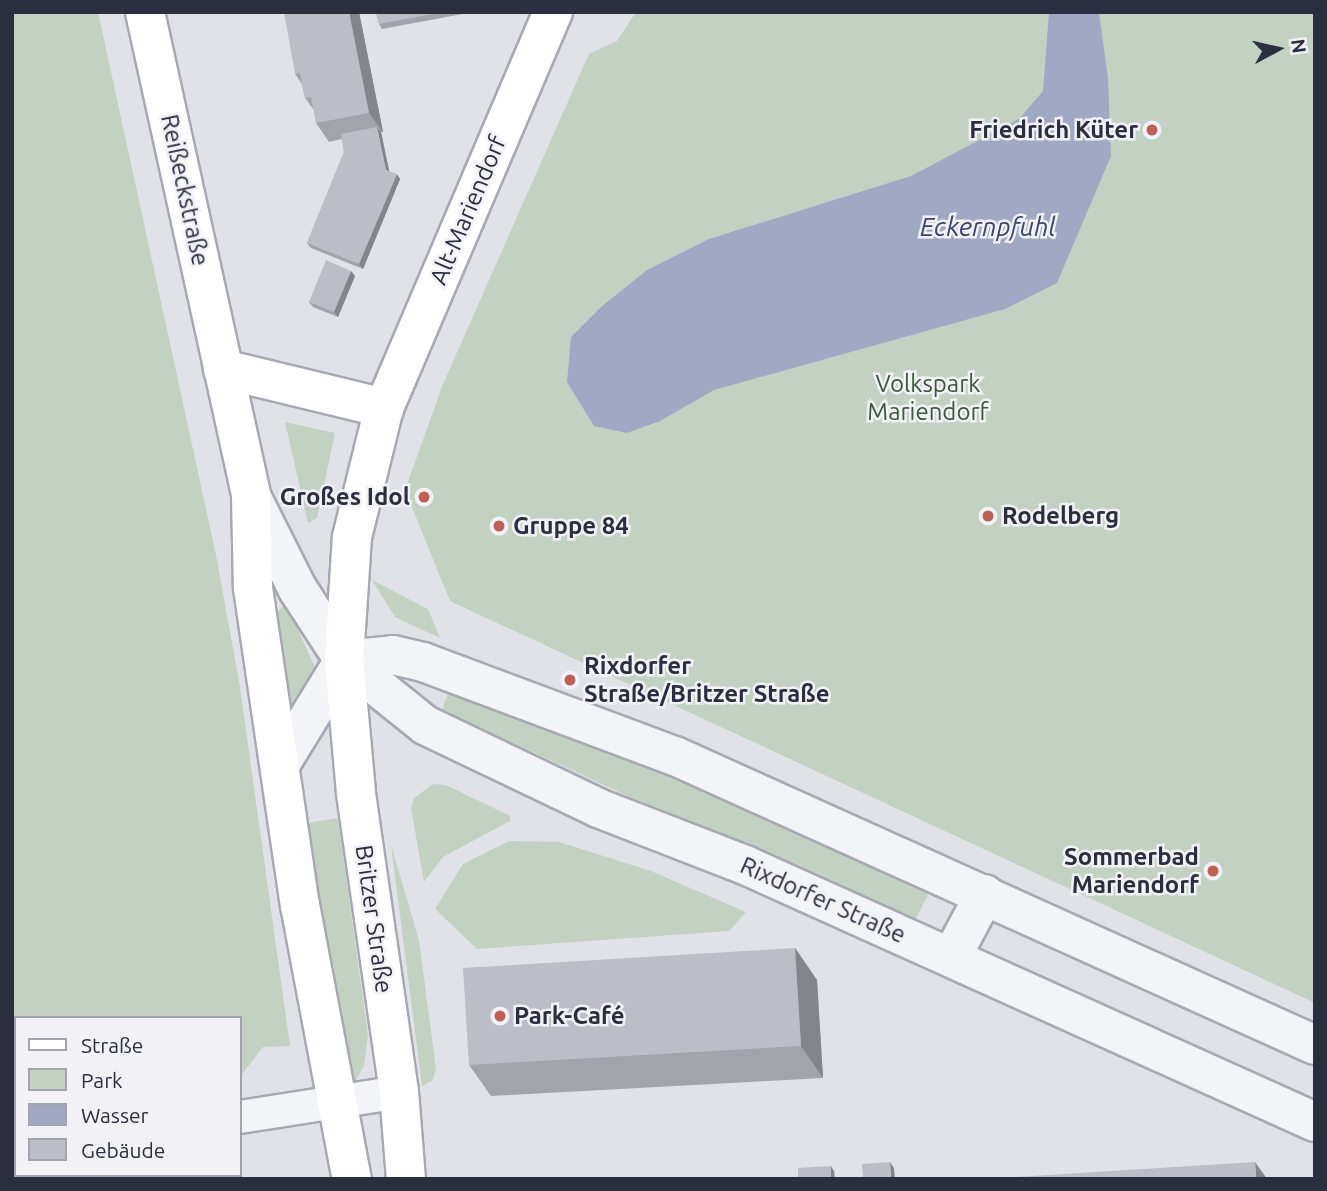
<!DOCTYPE html>
<html>
<head>
<meta charset="utf-8">
<style>
	body { margin:0 }
	#map { position:relative; width:1327px; height:1191px; overflow:hidden; background:#e1e2e8; font-family:Ubuntu,sans-serif }
	div>[style] { position:absolute }
	.green>* { inset:0; background:#c3d1c3 }
	.water>* { inset:0; background:#a0a9c4 }
	.roads { filter:drop-shadow(2px 0 #a7a8b2) drop-shadow(-2px 0 #a7a8b2) drop-shadow(0 2px #a7a8b2) drop-shadow(0 -2px #a7a8b2) }
	.minor>* { height:32px; margin:-16px; padding:0 16px; transform-origin:16px; border-radius:16px; background:#f3f4f7 }
	.tertiary>* { height:38px; margin:-19px; padding:0 19px; transform-origin:19px; border-radius:19px; background:#f3f4f7 }
	.secondary>* { height:38px; margin:-19px; padding:0 19px; transform-origin:19px; border-radius:19px; background:#fff }
	.wall>* { inset:0; background:#a2a3ab }
	.shaded-wall>* { inset:0; background:#84848b }
	.building>* { inset:0; background:#bcbdc7 }
	.dots>* { width:19px; height:19px; translate:-50% -50%; box-sizing:border-box; border:4px solid #f1f1f6; border-radius:50% }
	span { translate:-50% -50%; white-space:nowrap; text-align:center; line-height:1.15; -webkit-text-stroke:5px #f1f1f6; paint-order:stroke }
	.poi-label { font-size:24px; color:#2b2e3e; font-weight:700 }
	.right { translate:-100% -50%; text-align:right }
	.left { translate:0 -50%; text-align:left }
	.street-label { font-size:24px; color:#2b2e3e }
	.park-label { font-size:24px; color:#3a583c }
	.water-label { font-size:26px; color:#3a446d; font-style:italic }
	.frame { position:absolute; inset:0; border:14px solid #2b2e3e; pointer-events:none }
	.legend { position:absolute; left:14px; top:1016px; width:228px; height:161px; box-sizing:border-box; background:#f1f1f6; border:2px solid #a2a3ac; margin:0; padding:9px 12px; list-style:none; font-size:21px; color:#2b2e3e }
	.legend li { display:flex; align-items:center; gap:14px; height:35px }
	.legend b { width:35px; border:2px solid #a2a3ac }
	.north { position:absolute; left:1243px; top:14px; width:70px; height:70px; -webkit-text-stroke:5px #f1f1f6; paint-order:stroke; rotate:82deg; font-size:19px; font-weight:700; line-height:28px; text-align:center; color:#2b2e3e }
	.north::after { content:''; display:block; margin:auto; width:24px; height:32px; background:#2b2e3e; clip-path:polygon(50% 0,100% 100%,50% 72%,0 100%) }
</style>
</head>
<body>
<div id="map">
	<div class="green">
		<i style="clip-path:polygon(12px 12px,98px 12px,216px 555px,240px 687px,290px 1046px,263px 1047px,240px 1077px,240px 1018px,16px 1018px,12px 1125px)"></i>
		<i style="clip-path:polygon(636px 12px,1315px 12px,1315px 1003px,450px 601px,405px 490px,443px 384px,589px 54px,617px 41px)"></i>
		<i style="clip-path:polygon(285px 422px,335px 433px,317px 518px,308px 523px)"></i>
		<i style="clip-path:polygon(372px 580px,428px 609px,440px 638px,395px 617px)"></i>
		<i style="clip-path:polygon(286px 604px,321px 680px,296px 708px,291px 706px,275px 614px)"></i>
		<i style="clip-path:polygon(448px 693px,584px 745px,679px 769px,932px 887px,915px 920px,790px 862px,634px 799px,442px 710px)"></i>
		<i style="clip-path:polygon(433px 784px,446px 785px,510px 816px,510px 821px,443px 857px,424px 882px,411px 808px,414px 798px)"></i>
		<i style="clip-path:polygon(338px 818px,368px 1035px,364px 1066px,355px 1082px,350px 1080px,307px 823px)"></i>
		<i style="clip-path:polygon(509px 841px,559px 842px,651px 871px,746px 912px,729px 931px,477px 949px,435px 909px,463px 864px)"></i>
		<i style="clip-path:polygon(391px 845px,419px 940px,436px 1069px,432px 1081px,422px 1086px)"></i>
	</div>
	<div class="water">
		<i style="clip-path:polygon(1049px 12px,1099px 12px,1108px 78px,1111px 156px,1057px 283px,1005px 309px,714px 390px,660px 421px,627px 433px,594px 426px,567px 382px,571px 337px,601px 307px,647px 270px,709px 239px,911px 176px,1019px 119px,1043px 91px)"></i>
	</div>
	<div class="roads">
		<div class="minor">
			<i style="left:240px;top:1117px;width:161px;rotate:-8.9deg"></i>
			<i style="left:12px;top:1174px;width:5px;rotate:-37deg"></i>
		</div>
		<div class="tertiary">
			<i style="left:251px;top:496px;width:103px;rotate:63.4deg"></i>
			<i style="left:297px;top:588px;width:86px;rotate:56.9deg"></i>
			<i style="left:344px;top:660px;width:104px;rotate:38.7deg"></i>
			<i style="left:425px;top:725px;width:192px;rotate:25.6deg"></i>
			<i style="left:598px;top:808px;width:158px;rotate:21.2deg"></i>
			<i style="left:745px;top:865px;width:625px;rotate:24.27deg"></i>
			<i style="left:344px;top:660px;width:49px;rotate:-5.8deg"></i>
			<i style="left:393px;top:655px;width:31px;rotate:13deg"></i>
			<i style="left:423px;top:662px;width:269px;rotate:20.5deg"></i>
			<i style="left:675px;top:756px;width:702px;rotate:24.3deg"></i>
			<i style="left:281px;top:763px;width:121px;rotate:-58.5deg"></i>
			<i style="left:952px;top:956px;width:70px;rotate:-62deg"></i>
		</div>
		<div class="secondary">
			<i style="left:145px;top:12px;width:495px;rotate:77.6deg"></i>
			<i style="left:251px;top:496px;width:92px;rotate:88.8deg"></i>
			<i style="left:253px;top:588px;width:320px;rotate:81.6deg"></i>
			<i style="left:300px;top:905px;width:279px;rotate:79.3deg"></i>
			<i style="left:223px;top:369px;width:166px;rotate:13.6deg"></i>
			<i style="left:406px;top:1179px;width:87px;rotate:-94.6deg"></i>
			<i style="left:399px;top:1092px;width:303px;rotate:-98.2deg"></i>
			<i style="left:356px;top:792px;width:133px;rotate:-95.2deg"></i>
			<i style="left:344px;top:660px;width:123px;rotate:-86.3deg"></i>
			<i style="left:352px;top:537px;width:133px;rotate:-76.1deg"></i>
			<i style="left:384px;top:408px;width:431px;rotate:-66.9deg"></i>
		</div>
	</div>
	<div class="wall">
		<i style="clip-path:polygon(359px 12px,383px 132px,381px 132px,389px 171px,400px 179px,363px 269px,311px 248px,307px 243px,344px 152px,342px 139px,329px 142px,316px 123px,314px 110px,305px 98px,302px 84px,295px 74px)"></i>
		<i style="clip-path:polygon(376px 12px,468px 12px,468px 13px,382px 29px,379px 24px)"></i>
		<i style="clip-path:polygon(351px 271px,355px 276px,338px 317px,313px 307px,309px 302px)"></i>
		<i style="clip-path:polygon(795px 948px,817px 980px,823px 1078px,491px 1096px,469px 1065px)"></i>
	</div>
	<div class="shaded-wall">
		<i style="clip-path:polygon(349px 12px,359px 12px,383px 132px,369px 113px)"></i>
		<i style="clip-path:polygon(377px 127px,381px 132px,390px 175px,386px 170px)"></i>
		<i style="clip-path:polygon(397px 174px,400px 179px,363px 269px,359px 264px)"></i>
		<i style="clip-path:polygon(351px 271px,355px 276px,338px 317px,334px 312px)"></i>
		<i style="clip-path:polygon(795px 948px,817px 980px,823px 1078px,801px 1046px)"></i>
		<i style="clip-path:polygon(890px 1162px,894px 1168px,895px 1179px,891px 1179px)"></i>
		<i style="clip-path:polygon(1255px 1162px,1265px 1176px,1266px 1179px,1256px 1179px)"></i>
		<i style="clip-path:polygon(831px 1166px,834px 1171px,835px 1179px,831px 1179px)"></i>
	</div>
	<div class="building">
		<i style="clip-path:polygon(284px 12px,349px 12px,369px 113px,316px 123px,311px 97px,305px 98px,300px 73px,295px 74px)"></i>
		<i style="clip-path:polygon(376px 12px,443px 12px,379px 24px)"></i>
		<i style="clip-path:polygon(377px 127px,386px 170px,397px 174px,359px 264px,307px 243px,344px 152px,341px 134px)"></i>
		<i style="clip-path:polygon(326px 260px,351px 271px,334px 312px,309px 302px)"></i>
		<i style="clip-path:polygon(795px 948px,801px 1046px,469px 1065px,463px 968px)"></i>
		<i style="clip-path:polygon(890px 1162px,891px 1179px,863px 1179px,862px 1164px)"></i>
		<i style="clip-path:polygon(1255px 1162px,1256px 1179px,986px 1179px)"></i>
		<i style="clip-path:polygon(831px 1166px,831px 1179px,798px 1179px,798px 1168px)"></i>
	</div>
	<div class="dots">
		<i style="left:1152px;top:130px;background:#bf6055"></i>
		<i style="left:424px;top:497px;background:#bf6055"></i>
		<i style="left:988px;top:516px;background:#bf6055"></i>
		<i style="left:499px;top:526px;background:#bf6055"></i>
		<i style="left:570px;top:680px;background:#bf6055"></i>
		<i style="left:1213px;top:871px;background:#bf6055"></i>
		<i style="left:500px;top:1016px;background:#bf6055"></i>
	</div>
	<div class="poi-label">
		<span class="right" style="left:1138px;top:130px">Friedrich Küter</span>
		<span class="right" style="left:410px;top:497px">Großes Idol</span>
		<span class="left" style="left:1002px;top:516px">Rodelberg</span>
		<span class="left" style="left:513px;top:526px">Gruppe 84</span>
		<span class="left" style="left:584px;top:680px">Rixdorfer<br>Straße/Britzer Straße</span>
		<span class="right" style="left:1199px;top:871px">Sommerbad<br>Mariendorf</span>
		<span class="left" style="left:514px;top:1016px">Park-Café</span>
	</div>
	<div class="street-label">
		<span style="left:185px;top:190px;rotate:78deg">Reißeckstraße</span>
		<span style="left:468px;top:210px;rotate:-67deg">Alt-Mariendorf</span>
		<span style="left:823px;top:900px;rotate:24deg">Rixdorfer Straße</span>
		<span style="left:374px;top:919px;rotate:82deg">Britzer Straße</span>
	</div>
	<div class="park-label">
		<span style="left:928px;top:398px">Volkspark<br>Mariendorf</span>
	</div>
	<div class="water-label">
		<span style="left:988px;top:227px">Eckernpfuhl</span>
	</div>
	<div class="frame"></div>
	<ul class="legend">
	<li><b style="height:9px;background:#fff"></b>Straße</li>
	<li><b style="height:19px;background:#c3d1c3"></b>Park</li>
	<li><b style="height:19px;background:#a0a9c4"></b>Wasser</li>
	<li><b style="height:19px;background:#bcbdc7"></b>Gebäude</li>
	</ul>
	<div class="north">N</div>
</div>
</body>
</html>
